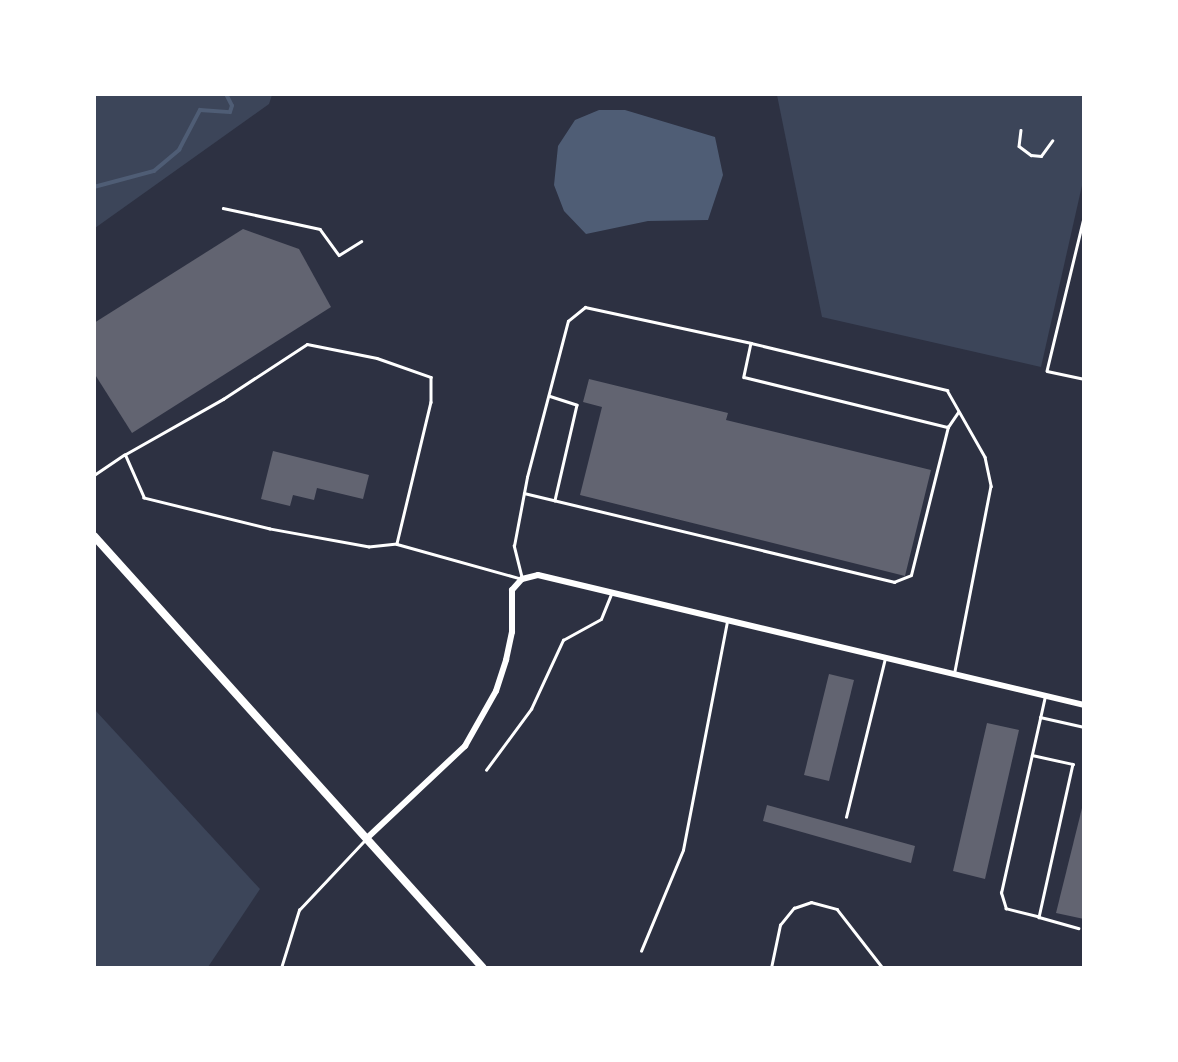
<!DOCTYPE html>
<html>
<head>
<meta charset="utf-8">
<style>
	body { margin:0 }
	#map { position:relative; width:1178px; height:1062px; overflow:hidden; background:#2d3142; font-family:"PT Serif",serif }
	div>[style] { position:absolute }
	.green>* { inset:0; background:#3c4559 }
	.water>* { inset:0; background:#4f5d75 }
	.stream>* { height:3.5px; margin:-1.75px; padding:0 1.75px; transform-origin:1.75px; border-radius:1.75px; background:#4f5d75 }
	.building>* { inset:0; background:#626471 }
	.service>* { height:2.5px; margin:-1.25px; padding:0 1.25px; transform-origin:1.25px; border-radius:1.25px; background:#fff }
	.minor>* { height:6px; margin:-3px; padding:0 3px; transform-origin:3px; border-radius:3px; background:#fff }
	.secondary>* { height:8px; margin:-4px; padding:0 4px; transform-origin:4px; border-radius:4px; background:#fff }
	span { translate:-50% -50%; white-space:nowrap; text-align:center; line-height:1.15; -webkit-text-stroke:6px #fff; paint-order:stroke }
	.frame { position:absolute; inset:0; border:96px solid #fff; pointer-events:none }
</style>
</head>
<body>
<div id="map">
	<div class="green">
		<i style="clip-path:polygon(95px 94px,272px 94px,272px 95px,269px 104px,95px 228px)"></i>
		<i style="clip-path:polygon(777px 95px,1083px 95px,1083px 181px,1041px 367px,822px 317px)"></i>
		<i style="clip-path:polygon(95px 710px,260px 889px,208px 967px,95px 967px)"></i>
	</div>
	<div class="water">
		<i style="clip-path:polygon(599px 110px,625px 110px,715px 137px,723px 175px,708px 220px,648px 221px,586px 234px,564px 211px,554px 185px,558px 146px,575px 120px)"></i>
	</div>
	<div class="stream">
		<i style="left:94px;top:187px;width:62px;rotate:-14.9deg"></i>
		<i style="left:154px;top:171px;width:33px;rotate:-40deg"></i>
		<i style="left:179px;top:150px;width:45px;rotate:-62.3deg"></i>
		<i style="left:200px;top:110px;width:30px;rotate:4deg"></i>
		<i style="left:230px;top:112px;width:6px;rotate:-72deg"></i>
		<i style="left:232px;top:106px;width:13px;rotate:-117deg"></i>
	</div>
	<div class="building">
		<i style="clip-path:polygon(243px 229px,299px 249px,331px 307px,132px 433px,94px 373px,94px 323px)"></i>
		<i style="clip-path:polygon(589px 379px,728px 413px,726px 420px,931px 470px,905px 576px,580px 495px,602px 407px,583px 402px)"></i>
		<i style="clip-path:polygon(273px 451px,369px 475px,363px 499px,317px 488px,314px 500px,293px 495px,290px 506px,261px 499px)"></i>
		<i style="clip-path:polygon(829px 674px,854px 680px,829px 781px,804px 775px)"></i>
		<i style="clip-path:polygon(987px 723px,1019px 730px,985px 879px,953px 871px)"></i>
		<i style="clip-path:polygon(1084px 800px,1084px 919px,1056px 913px)"></i>
		<i style="clip-path:polygon(767px 805px,915px 846px,911px 863px,763px 821px)"></i>
	</div>
	<div class="service">
		<i style="left:1021px;top:130px;width:16px;rotate:97deg"></i>
		<i style="left:1019px;top:146px;width:15px;rotate:37deg"></i>
		<i style="left:1031px;top:155px;width:10px;rotate:6deg"></i>
		<i style="left:1041px;top:156px;width:19px;rotate:-54deg"></i>
		<i style="left:223px;top:208px;width:99px;rotate:12.2deg"></i>
		<i style="left:320px;top:229px;width:32px;rotate:54deg"></i>
		<i style="left:339px;top:255px;width:26px;rotate:-32deg"></i>
		<i style="left:1084px;top:218px;width:157px;rotate:103.6deg"></i>
		<i style="left:1047px;top:371px;width:38px;rotate:12deg"></i>
		<i style="left:751px;top:343px;width:35px;rotate:102deg"></i>
		<i style="left:744px;top:377px;width:210px;rotate:13.8deg"></i>
		<i style="left:550px;top:396px;width:28px;rotate:18deg"></i>
		<i style="left:577px;top:405px;width:98px;rotate:103deg"></i>
		<i style="left:94px;top:475px;width:36px;rotate:-34deg"></i>
		<i style="left:124px;top:455px;width:114px;rotate:-29.5deg"></i>
		<i style="left:223px;top:399px;width:100px;rotate:-33.2deg"></i>
		<i style="left:307px;top:344px;width:71px;rotate:11.3deg"></i>
		<i style="left:377px;top:358px;width:57px;rotate:19.4deg"></i>
		<i style="left:431px;top:377px;width:25px;rotate:90deg"></i>
		<i style="left:431px;top:402px;width:146px;rotate:103.5deg"></i>
		<i style="left:397px;top:544px;width:28px;rotate:174deg"></i>
		<i style="left:369px;top:547px;width:101px;rotate:-169.7deg"></i>
		<i style="left:270px;top:529px;width:130px;rotate:-166.2deg"></i>
		<i style="left:144px;top:498px;width:47px;rotate:-113.8deg"></i>
		<i style="left:524px;top:493px;width:381px;rotate:13.5deg"></i>
		<i style="left:894px;top:582px;width:18px;rotate:-22deg"></i>
		<i style="left:911px;top:575px;width:153px;rotate:-76deg"></i>
		<i style="left:948px;top:427px;width:18px;rotate:-56deg"></i>
		<i style="left:397px;top:544px;width:130px;rotate:15.6deg"></i>
		<i style="left:522px;top:579px;width:34px;rotate:-104deg"></i>
		<i style="left:514px;top:546px;width:70px;rotate:-79.3deg"></i>
		<i style="left:527px;top:477px;width:161px;rotate:-75.3deg"></i>
		<i style="left:568px;top:321px;width:22px;rotate:-39deg"></i>
		<i style="left:585px;top:307px;width:170px;rotate:12.2deg"></i>
		<i style="left:751px;top:343px;width:202px;rotate:13.5deg"></i>
		<i style="left:947px;top:390px;width:77px;rotate:60.4deg"></i>
		<i style="left:985px;top:457px;width:30px;rotate:78deg"></i>
		<i style="left:991px;top:486px;width:188px;rotate:101deg"></i>
		<i style="left:1040px;top:717px;width:45px;rotate:12.8deg"></i>
		<i style="left:1032px;top:755px;width:42px;rotate:12.4deg"></i>
		<i style="left:1073px;top:764px;width:157px;rotate:102.5deg"></i>
		<i style="left:1039px;top:917px;width:34px;rotate:-166deg"></i>
		<i style="left:1006px;top:909px;width:17px;rotate:-107deg"></i>
		<i style="left:1001px;top:893px;width:202px;rotate:-77.4deg"></i>
		<i style="left:486px;top:770px;width:76px;rotate:-53.6deg"></i>
		<i style="left:531px;top:709px;width:76px;rotate:-65.1deg"></i>
		<i style="left:563px;top:640px;width:43px;rotate:-28.9deg"></i>
		<i style="left:601px;top:619px;width:27px;rotate:-68deg"></i>
		<i style="left:846px;top:817px;width:164px;rotate:-76.2deg"></i>
		<i style="left:1039px;top:917px;width:41px;rotate:15.8deg"></i>
		<i style="left:641px;top:951px;width:109px;rotate:-67.4deg"></i>
		<i style="left:683px;top:850px;width:232px;rotate:-79.1deg"></i>
		<i style="left:281px;top:968px;width:61px;rotate:-72.8deg"></i>
		<i style="left:299px;top:910px;width:98px;rotate:-46.7deg"></i>
		<i style="left:771px;top:968px;width:44px;rotate:-78.2deg"></i>
		<i style="left:780px;top:925px;width:22px;rotate:-51deg"></i>
		<i style="left:794px;top:908px;width:18px;rotate:-19deg"></i>
		<i style="left:811px;top:902px;width:27px;rotate:15deg"></i>
		<i style="left:837px;top:909px;width:75px;rotate:52.1deg"></i>
	</div>
	<div class="minor">
		<i style="left:366px;top:839px;width:136px;rotate:-43.2deg"></i>
		<i style="left:465px;top:746px;width:63px;rotate:-60.6deg"></i>
		<i style="left:496px;top:691px;width:33px;rotate:-72deg"></i>
		<i style="left:506px;top:660px;width:29px;rotate:-78deg"></i>
		<i style="left:512px;top:632px;width:42px;rotate:-90deg"></i>
		<i style="left:512px;top:590px;width:15px;rotate:-48deg"></i>
		<i style="left:522px;top:579px;width:16px;rotate:-14deg"></i>
		<i style="left:538px;top:575px;width:561px;rotate:13.39deg"></i>
	</div>
	<div class="secondary">
		<i style="left:94px;top:536px;width:581px;rotate:48deg"></i>
	</div>
	<div class="frame"></div>
</div>
</body>
</html>
